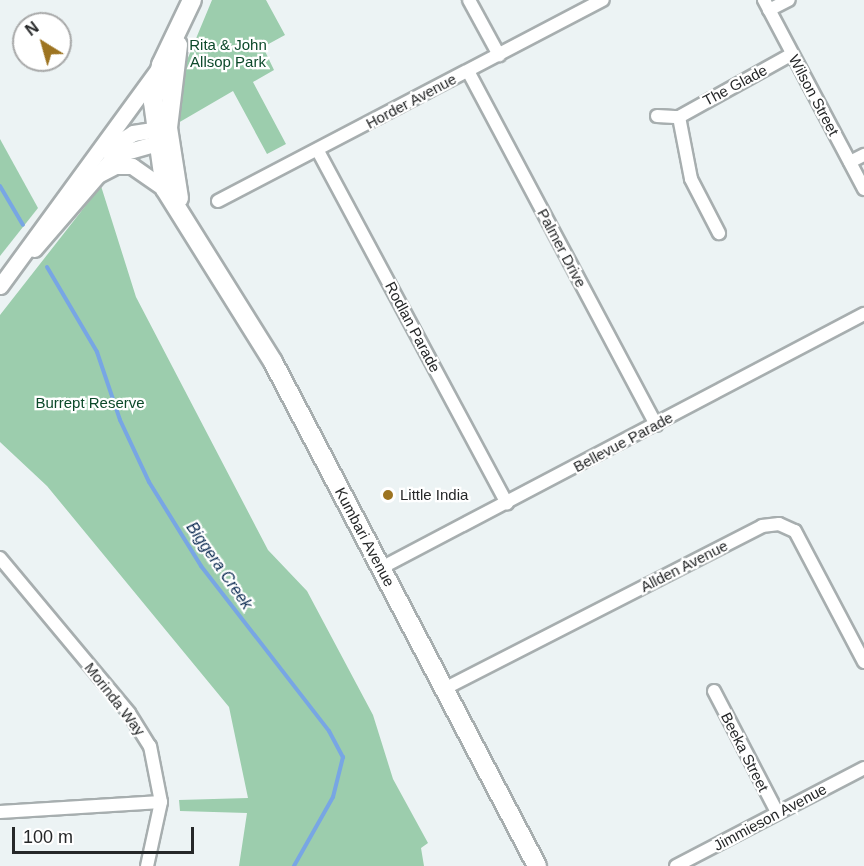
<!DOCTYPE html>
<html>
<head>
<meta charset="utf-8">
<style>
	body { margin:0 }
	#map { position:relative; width:864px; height:866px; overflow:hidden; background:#ecf3f4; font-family:Helvetica,sans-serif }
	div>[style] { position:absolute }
	.green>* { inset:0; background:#9ccdad }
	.stream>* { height:4px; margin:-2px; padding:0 2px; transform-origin:2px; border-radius:2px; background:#78a6e4 }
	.roads { filter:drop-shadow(2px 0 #a7aeaf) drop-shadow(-2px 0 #a7aeaf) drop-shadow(0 2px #a7aeaf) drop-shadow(0 -2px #a7aeaf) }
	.minor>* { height:12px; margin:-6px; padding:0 6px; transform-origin:6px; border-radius:6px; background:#fff }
	.tertiary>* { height:15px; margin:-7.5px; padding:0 7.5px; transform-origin:7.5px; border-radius:7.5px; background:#fff }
	.secondary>* { height:18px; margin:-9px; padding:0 9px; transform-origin:9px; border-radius:9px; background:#fff }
	.dots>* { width:16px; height:16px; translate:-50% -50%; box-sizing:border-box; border:3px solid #fff; border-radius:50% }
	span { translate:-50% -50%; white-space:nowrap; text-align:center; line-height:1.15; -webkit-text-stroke:4.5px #fff; paint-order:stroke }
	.park-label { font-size:15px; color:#0c492a }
	.street-label { font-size:15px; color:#252728 }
	.poi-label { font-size:15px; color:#252728 }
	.left { translate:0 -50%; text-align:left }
	.water-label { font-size:16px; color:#0c2b52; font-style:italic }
	.north { position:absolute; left:12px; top:12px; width:60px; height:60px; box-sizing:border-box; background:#fff; border:2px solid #a8a9a9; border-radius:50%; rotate:323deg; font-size:16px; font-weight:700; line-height:24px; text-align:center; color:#252728 }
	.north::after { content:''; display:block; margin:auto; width:21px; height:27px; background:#9d7421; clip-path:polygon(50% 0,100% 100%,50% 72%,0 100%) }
	.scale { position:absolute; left:12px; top:827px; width:182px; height:27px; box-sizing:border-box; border:3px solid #252728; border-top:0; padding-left:8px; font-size:18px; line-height:21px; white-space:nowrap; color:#252728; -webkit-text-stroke:4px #fff; paint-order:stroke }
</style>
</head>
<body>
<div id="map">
	<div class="green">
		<i style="clip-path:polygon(212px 0,266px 0,285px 35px,263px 47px,274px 70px,253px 82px,286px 144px,267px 154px,233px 91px,178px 123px,185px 65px)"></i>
		<i style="clip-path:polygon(0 139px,38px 208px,0 256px)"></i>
		<i style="clip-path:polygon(101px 186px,136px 297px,268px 550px,307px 591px,373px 715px,393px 779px,428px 843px,421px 848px,424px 866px,239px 866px,247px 813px,180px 811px,179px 800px,248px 798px,229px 707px,47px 486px,0 442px,0 315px)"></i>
	</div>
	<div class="stream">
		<i style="left:0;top:186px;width:45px;rotate:59.5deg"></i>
		<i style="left:47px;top:267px;width:99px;rotate:59.5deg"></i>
		<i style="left:97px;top:352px;width:72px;rotate:71.3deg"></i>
		<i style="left:120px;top:420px;width:68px;rotate:64.9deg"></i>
		<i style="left:149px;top:482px;width:99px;rotate:58.2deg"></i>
		<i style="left:201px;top:566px;width:209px;rotate:52.2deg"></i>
		<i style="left:329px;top:731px;width:30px;rotate:62deg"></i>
		<i style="left:343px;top:757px;width:41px;rotate:104deg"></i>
		<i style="left:333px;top:797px;width:79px;rotate:119.5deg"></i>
	</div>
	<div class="roads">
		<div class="minor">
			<i style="left:469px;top:0;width:63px;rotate:61.4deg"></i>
			<i style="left:764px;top:0;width:214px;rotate:62.1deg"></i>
			<i style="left:769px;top:10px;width:22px;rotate:-27deg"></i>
			<i style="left:468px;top:71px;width:401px;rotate:62deg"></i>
			<i style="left:657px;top:116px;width:22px;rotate:3deg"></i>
			<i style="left:679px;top:117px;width:129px;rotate:-29.1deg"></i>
			<i style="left:679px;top:117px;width:63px;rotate:79deg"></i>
			<i style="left:691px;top:179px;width:61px;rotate:62.6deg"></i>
			<i style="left:318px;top:151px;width:400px;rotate:61.8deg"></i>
			<i style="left:850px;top:162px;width:16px;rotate:-27deg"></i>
			<i style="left:218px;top:201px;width:434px;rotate:-27.6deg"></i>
			<i style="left:0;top:558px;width:202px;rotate:50.2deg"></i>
			<i style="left:129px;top:713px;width:39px;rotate:58deg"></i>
			<i style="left:150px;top:746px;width:57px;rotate:78.9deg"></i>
			<i style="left:161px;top:802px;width:66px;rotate:102.3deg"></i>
			<i style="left:381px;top:568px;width:546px;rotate:-27.74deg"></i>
			<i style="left:444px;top:689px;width:357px;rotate:-27.1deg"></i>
			<i style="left:762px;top:526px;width:17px;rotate:-7deg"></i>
			<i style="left:779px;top:524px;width:17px;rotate:24deg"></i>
			<i style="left:795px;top:531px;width:148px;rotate:62.2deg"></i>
			<i style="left:714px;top:691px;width:136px;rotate:62.5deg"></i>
			<i style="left:0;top:812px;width:161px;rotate:-3.6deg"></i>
			<i style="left:676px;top:866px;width:212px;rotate:-27.5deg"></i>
		</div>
		<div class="tertiary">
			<i style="left:106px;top:150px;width:32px;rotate:-32deg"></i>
			<i style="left:133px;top:133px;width:33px;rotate:-9deg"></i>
			<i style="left:100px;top:174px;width:17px;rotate:-28deg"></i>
			<i style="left:115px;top:166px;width:17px"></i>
			<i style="left:132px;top:166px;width:40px;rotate:34.9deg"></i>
			<i style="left:34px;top:249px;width:124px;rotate:-49.2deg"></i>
			<i style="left:115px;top:155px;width:55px;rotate:-15.8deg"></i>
			<i style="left:0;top:286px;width:270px;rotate:-53.9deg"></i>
		</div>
		<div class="secondary">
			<i style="left:192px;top:0;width:72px;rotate:115.5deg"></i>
			<i style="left:161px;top:65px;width:38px;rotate:102deg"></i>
			<i style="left:153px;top:102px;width:88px;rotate:82.1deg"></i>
			<i style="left:165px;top:189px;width:204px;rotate:58deg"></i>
			<i style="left:273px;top:362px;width:569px;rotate:62.35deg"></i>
			<i style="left:178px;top:45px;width:84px;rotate:96.9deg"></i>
			<i style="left:168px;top:128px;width:71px;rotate:81.1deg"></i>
		</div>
	</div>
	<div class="dots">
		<i style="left:388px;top:495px;background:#9d7421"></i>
	</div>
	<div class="park-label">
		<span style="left:228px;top:53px">Rita &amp; John<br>Allsop Park</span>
		<span style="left:90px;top:403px">Burrept Reserve</span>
	</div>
	<div class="street-label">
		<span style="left:735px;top:85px;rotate:-28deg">The Glade</span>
		<span style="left:814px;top:95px;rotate:62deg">Wilson Street</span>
		<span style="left:411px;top:101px;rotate:-28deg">Horder Avenue</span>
		<span style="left:562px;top:248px;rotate:62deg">Palmer Drive</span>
		<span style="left:413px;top:327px;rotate:62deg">Rodlan Parade</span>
		<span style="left:623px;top:442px;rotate:-28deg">Bellevue Parade</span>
		<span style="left:365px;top:537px;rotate:62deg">Kumbari Avenue</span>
		<span style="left:684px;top:566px;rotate:-27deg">Allden Avenue</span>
		<span style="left:115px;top:699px;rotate:52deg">Morinda Way</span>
		<span style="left:745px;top:752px;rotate:63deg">Beeka Street</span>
		<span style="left:770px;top:817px;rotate:-28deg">Jimmieson Avenue</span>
	</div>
	<div class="poi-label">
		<span class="left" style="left:400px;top:495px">Little India</span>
	</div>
	<div class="water-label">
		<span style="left:219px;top:566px;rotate:55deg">Biggera Creek</span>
	</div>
	<div class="north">N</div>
	<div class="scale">100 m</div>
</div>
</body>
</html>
